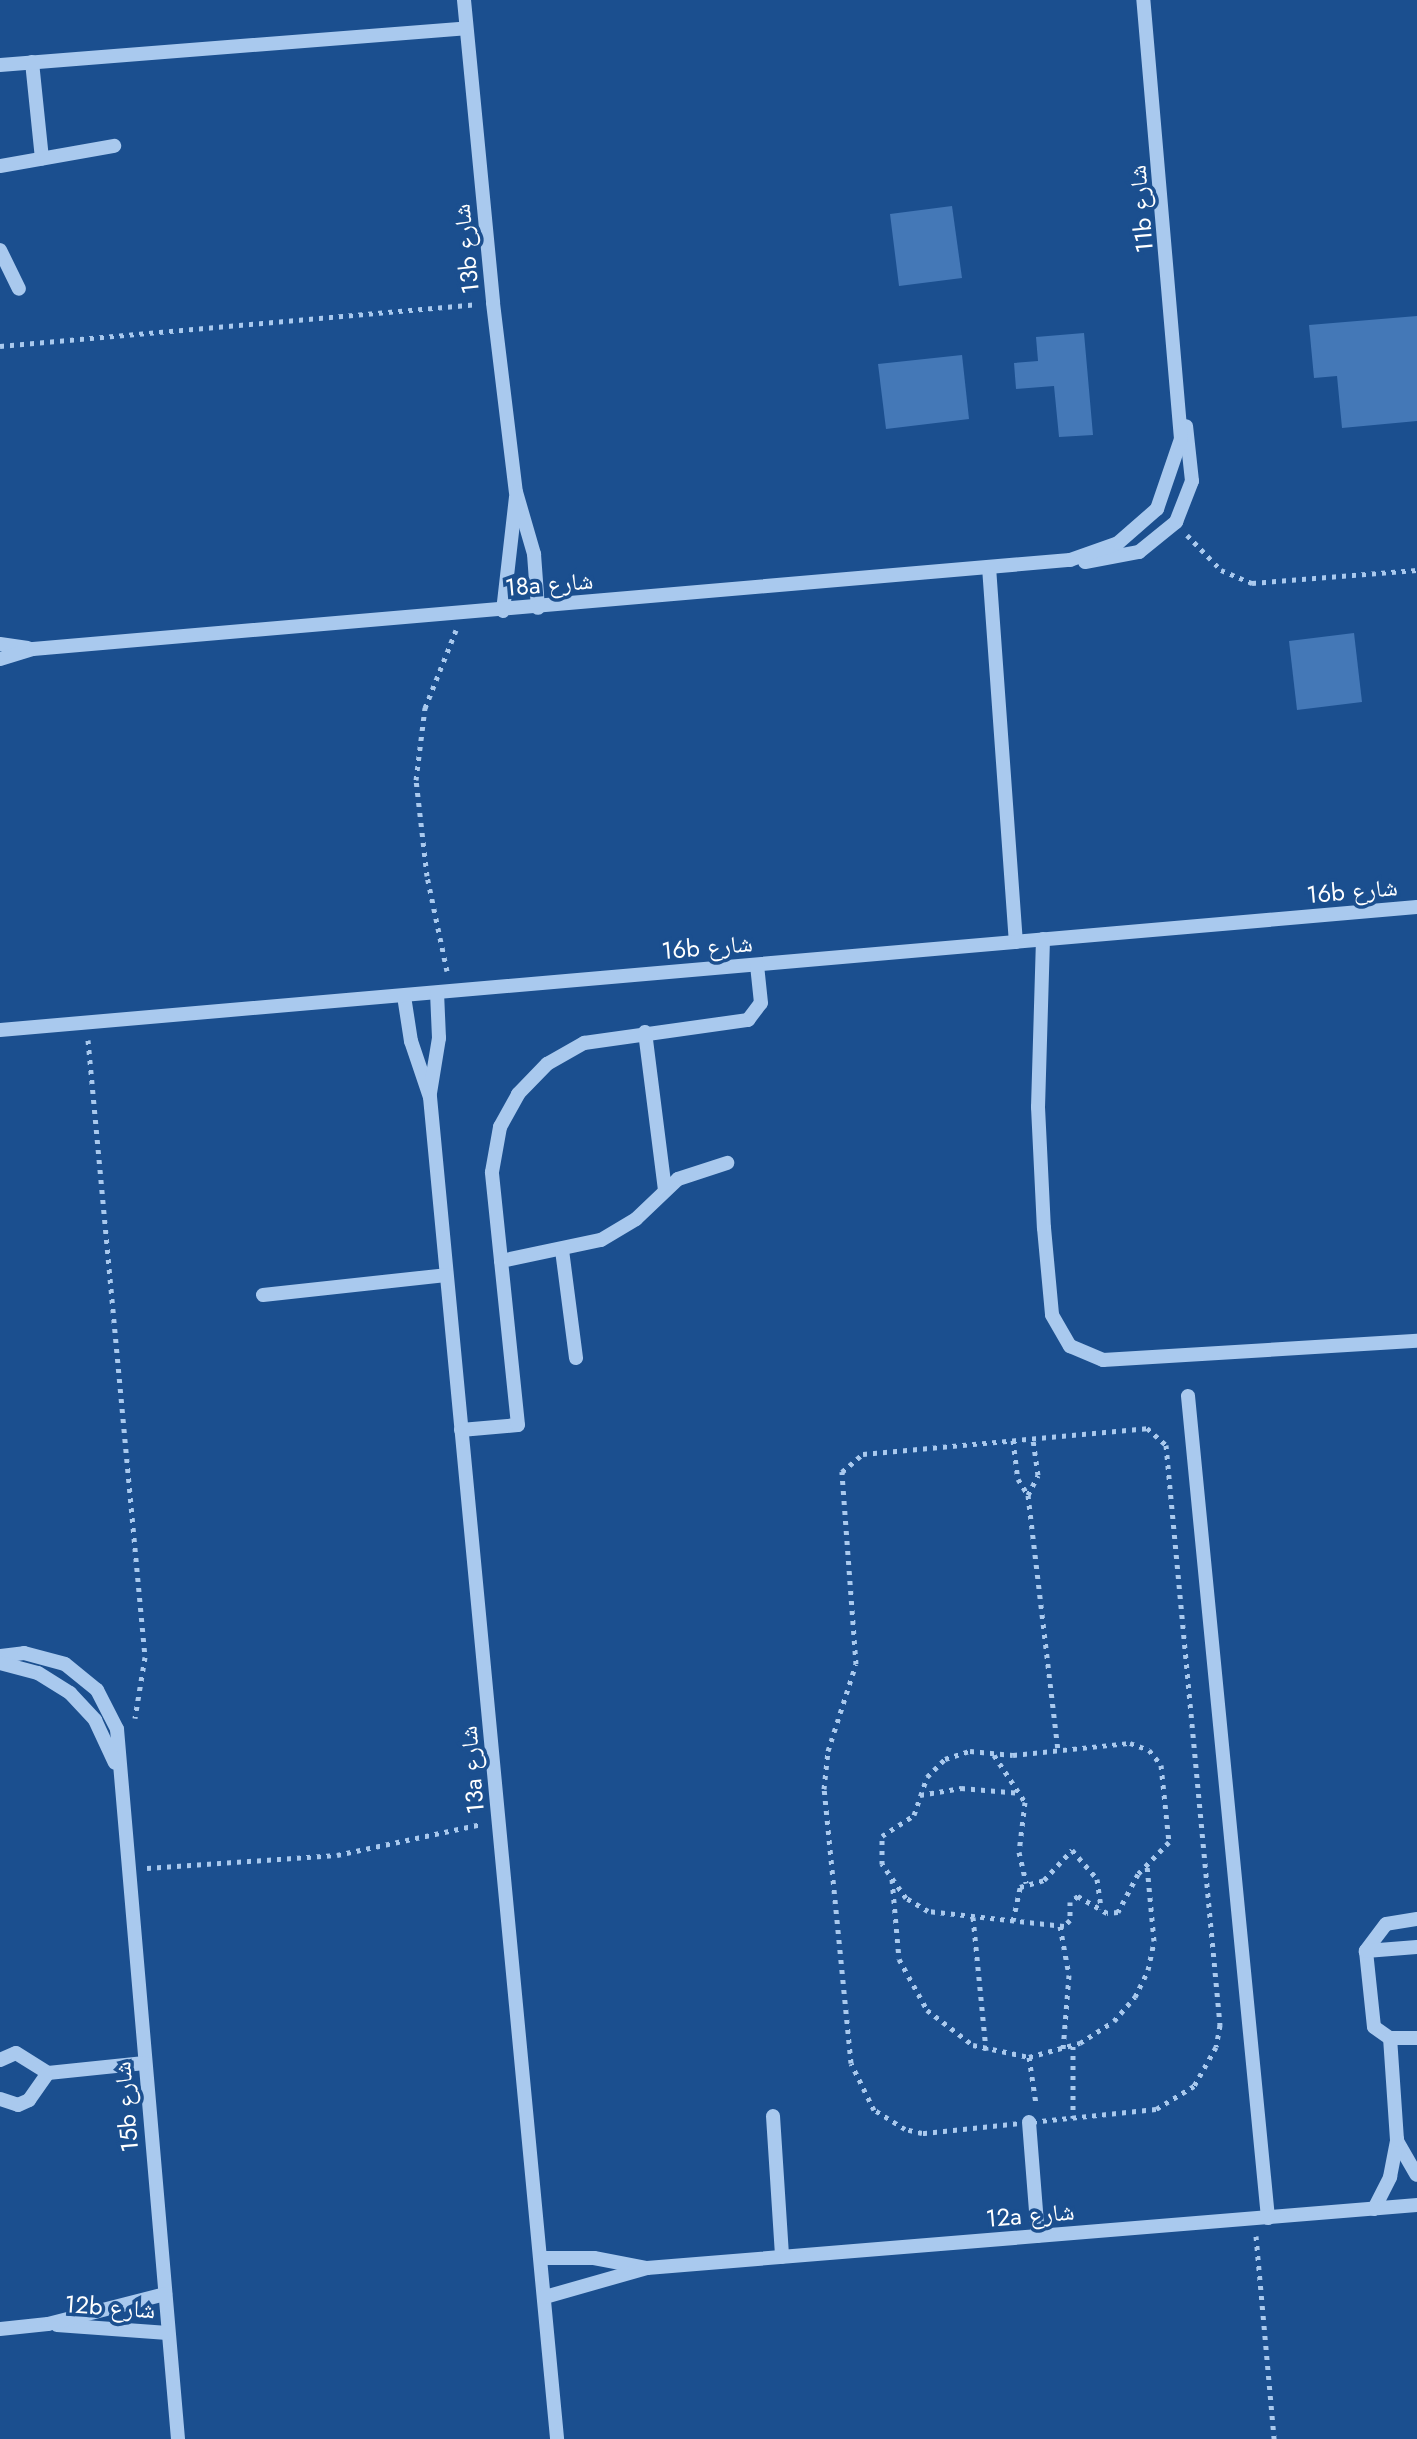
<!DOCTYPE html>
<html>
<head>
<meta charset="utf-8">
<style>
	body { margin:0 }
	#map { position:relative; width:1417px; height:2439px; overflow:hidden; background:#1b4f8f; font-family:Jost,"Noto Naskh Arabic",sans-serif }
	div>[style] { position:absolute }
	.building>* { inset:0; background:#4478b7 }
	.path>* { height:5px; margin-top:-2.5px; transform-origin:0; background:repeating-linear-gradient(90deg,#a9c9ee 0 4px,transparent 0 10px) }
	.minor>* { height:14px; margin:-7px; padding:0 7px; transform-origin:7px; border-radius:7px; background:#a9c9ee }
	span { translate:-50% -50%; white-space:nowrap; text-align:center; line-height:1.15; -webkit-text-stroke:7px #1b4f8f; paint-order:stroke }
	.street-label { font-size:24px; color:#fff }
</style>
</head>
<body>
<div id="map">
	<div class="building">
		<i style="clip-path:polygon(952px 206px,962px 278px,899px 286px,890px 214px)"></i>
		<i style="clip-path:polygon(1417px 316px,1417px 421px,1342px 428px,1337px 376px,1314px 378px,1309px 325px)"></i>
		<i style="clip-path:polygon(1084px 333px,1093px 435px,1059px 437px,1054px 386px,1016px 389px,1014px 363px,1038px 361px,1036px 337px)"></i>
		<i style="clip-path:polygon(962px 355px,969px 419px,886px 429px,878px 364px)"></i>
		<i style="clip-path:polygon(1354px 633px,1362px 702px,1297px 710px,1289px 641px)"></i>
	</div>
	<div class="path">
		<i style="left:0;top:346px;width:475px;rotate:-5deg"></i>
		<i style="left:1187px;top:535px;width:49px;rotate:45.8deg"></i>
		<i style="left:1221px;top:570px;width:34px;rotate:23deg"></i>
		<i style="left:1252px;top:583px;width:166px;rotate:-4.5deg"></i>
		<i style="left:447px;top:971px;width:97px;rotate:-101.9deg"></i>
		<i style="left:427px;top:876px;width:97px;rotate:-96.5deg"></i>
		<i style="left:416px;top:780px;width:73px;rotate:-82.9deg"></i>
		<i style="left:425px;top:708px;width:84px;rotate:-68.3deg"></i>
		<i style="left:88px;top:1040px;width:620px;rotate:84.72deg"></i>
		<i style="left:145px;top:1657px;width:62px;rotate:99.3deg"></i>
		<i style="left:1147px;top:1428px;width:25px;rotate:42deg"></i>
		<i style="left:1166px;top:1445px;width:583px;rotate:84.68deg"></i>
		<i style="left:1220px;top:2025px;width:22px;rotate:100deg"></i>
		<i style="left:1216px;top:2047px;width:45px;rotate:119.4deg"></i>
		<i style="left:1194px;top:2086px;width:44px;rotate:148.8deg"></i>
		<i style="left:1156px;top:2109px;width:235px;rotate:174.1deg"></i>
		<i style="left:922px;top:2133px;width:17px;rotate:-167deg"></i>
		<i style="left:905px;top:2129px;width:36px;rotate:-148deg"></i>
		<i style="left:874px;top:2110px;width:52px;rotate:-116.1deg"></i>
		<i style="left:851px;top:2063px;width:275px;rotate:-95.6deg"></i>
		<i style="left:824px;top:1789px;width:38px;rotate:-84deg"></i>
		<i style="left:828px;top:1751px;width:91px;rotate:-72.2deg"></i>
		<i style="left:856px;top:1664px;width:193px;rotate:-94.2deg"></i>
		<i style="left:842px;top:1472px;width:28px;rotate:-41deg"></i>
		<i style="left:863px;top:1454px;width:285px;rotate:-5.2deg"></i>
		<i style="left:1013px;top:1440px;width:39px;rotate:83deg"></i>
		<i style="left:1018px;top:1479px;width:19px;rotate:58deg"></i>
		<i style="left:1028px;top:1495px;width:258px;rotate:83.3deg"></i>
		<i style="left:1028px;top:1495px;width:22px;rotate:-63deg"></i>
		<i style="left:1038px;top:1475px;width:37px;rotate:-98deg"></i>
		<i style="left:1130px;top:1743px;width:20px;rotate:20deg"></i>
		<i style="left:1149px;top:1750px;width:19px;rotate:51deg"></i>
		<i style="left:1161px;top:1765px;width:77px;rotate:84.1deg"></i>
		<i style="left:1169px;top:1842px;width:45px;rotate:134.1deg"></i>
		<i style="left:1138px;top:1874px;width:43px;rotate:117.8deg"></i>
		<i style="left:1118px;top:1912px;width:11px;rotate:175deg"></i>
		<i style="left:1107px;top:1913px;width:34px;rotate:-150deg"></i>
		<i style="left:1078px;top:1896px;width:10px;rotate:143deg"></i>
		<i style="left:1070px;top:1902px;width:18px;rotate:90deg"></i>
		<i style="left:1070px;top:1920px;width:8px;rotate:135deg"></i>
		<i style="left:1064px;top:1926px;width:137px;rotate:-173.7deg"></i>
		<i style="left:928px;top:1911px;width:26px;rotate:-149deg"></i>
		<i style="left:906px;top:1898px;width:42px;rotate:-125.2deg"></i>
		<i style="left:882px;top:1864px;width:28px;rotate:-90deg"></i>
		<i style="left:882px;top:1836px;width:38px;rotate:-33deg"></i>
		<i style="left:914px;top:1815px;width:40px;rotate:-71.1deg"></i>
		<i style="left:927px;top:1777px;width:25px;rotate:-45deg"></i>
		<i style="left:945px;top:1759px;width:26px;rotate:-18deg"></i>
		<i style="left:970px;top:1751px;width:43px;rotate:5.3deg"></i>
		<i style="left:1013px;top:1755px;width:118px;rotate:-5.9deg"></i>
		<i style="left:994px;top:1755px;width:56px;rotate:56.6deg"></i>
		<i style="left:1025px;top:1802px;width:50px;rotate:96.8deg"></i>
		<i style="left:1019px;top:1852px;width:32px;rotate:77deg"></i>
		<i style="left:920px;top:1795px;width:42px;rotate:-9.7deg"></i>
		<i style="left:961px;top:1788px;width:60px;rotate:4.8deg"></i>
		<i style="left:147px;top:1868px;width:190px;rotate:-3.9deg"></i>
		<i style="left:337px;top:1855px;width:147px;rotate:-12.1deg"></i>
		<i style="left:892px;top:1879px;width:80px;rotate:85deg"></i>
		<i style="left:899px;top:1959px;width:58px;rotate:61.2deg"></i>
		<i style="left:927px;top:2010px;width:58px;rotate:37.3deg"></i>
		<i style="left:973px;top:2045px;width:57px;rotate:12.1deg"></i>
		<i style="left:1029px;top:2057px;width:53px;rotate:-15.4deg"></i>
		<i style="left:1080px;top:2043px;width:40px;rotate:-32.9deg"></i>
		<i style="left:1114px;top:2021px;width:32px;rotate:-49deg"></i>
		<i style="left:1135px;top:1997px;width:30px;rotate:-64deg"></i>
		<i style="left:1148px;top:1970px;width:30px;rotate:-78deg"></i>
		<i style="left:1154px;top:1941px;width:76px;rotate:-95.3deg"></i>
		<i style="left:973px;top:1917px;width:134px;rotate:84.4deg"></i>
		<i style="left:1013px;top:1921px;width:35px;rotate:-78deg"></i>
		<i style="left:1020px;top:1887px;width:25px;rotate:-16deg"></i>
		<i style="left:1044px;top:1880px;width:41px;rotate:-47deg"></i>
		<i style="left:1072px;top:1850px;width:38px;rotate:49deg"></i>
		<i style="left:1097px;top:1879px;width:30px;rotate:82deg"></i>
		<i style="left:1060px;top:1926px;width:50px;rotate:79.6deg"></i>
		<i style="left:1069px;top:1975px;width:74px;rotate:94.6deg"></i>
		<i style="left:1073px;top:2046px;width:72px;rotate:90deg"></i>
		<i style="left:1029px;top:2057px;width:48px;rotate:81.5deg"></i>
		<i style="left:1256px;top:2236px;width:204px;rotate:84.9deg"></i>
	</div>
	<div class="minor">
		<i style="left:464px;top:0;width:304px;rotate:84.5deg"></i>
		<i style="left:493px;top:303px;width:190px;rotate:83.1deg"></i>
		<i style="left:516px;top:492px;width:65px;rotate:73.8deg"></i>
		<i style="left:534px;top:554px;width:54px;rotate:85.8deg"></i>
		<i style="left:32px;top:62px;width:97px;rotate:84.1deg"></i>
		<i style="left:0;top:65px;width:467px;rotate:-4.5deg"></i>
		<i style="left:0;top:166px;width:116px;rotate:-10deg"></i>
		<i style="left:0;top:250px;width:43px;rotate:64deg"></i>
		<i style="left:1085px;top:562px;width:55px;rotate:-10.5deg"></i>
		<i style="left:1139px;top:552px;width:48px;rotate:-39deg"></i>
		<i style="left:1176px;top:522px;width:44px;rotate:-68.7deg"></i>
		<i style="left:1192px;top:481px;width:55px;rotate:-96.2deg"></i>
		<i style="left:989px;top:567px;width:376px;rotate:85.9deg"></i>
		<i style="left:503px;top:611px;width:115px;rotate:-83.5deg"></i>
		<i style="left:0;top:644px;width:28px;rotate:8deg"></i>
		<i style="left:0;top:659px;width:34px;rotate:-17deg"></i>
		<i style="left:33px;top:649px;width:1041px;rotate:-4.91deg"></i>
		<i style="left:1070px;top:560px;width:51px;rotate:-19.5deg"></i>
		<i style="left:1118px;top:543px;width:52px;rotate:-41.1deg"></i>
		<i style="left:1157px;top:509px;width:74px;rotate:-71.1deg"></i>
		<i style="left:1181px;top:439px;width:441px;rotate:-94.9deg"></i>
		<i style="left:1043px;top:939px;width:168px;rotate:91.7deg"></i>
		<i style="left:1038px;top:1107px;width:121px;rotate:87.2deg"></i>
		<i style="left:1044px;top:1228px;width:87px;rotate:84.7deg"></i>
		<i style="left:1052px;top:1315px;width:36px;rotate:60deg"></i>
		<i style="left:1070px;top:1346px;width:36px;rotate:23deg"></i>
		<i style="left:1103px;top:1360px;width:315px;rotate:-3.5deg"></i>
		<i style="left:404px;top:996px;width:46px;rotate:81.2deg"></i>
		<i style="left:411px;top:1041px;width:59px;rotate:71.3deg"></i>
		<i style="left:430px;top:1097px;width:1348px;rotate:84.59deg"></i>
		<i style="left:0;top:1030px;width:1422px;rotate:-4.96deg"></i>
		<i style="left:645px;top:1032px;width:159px;rotate:82.8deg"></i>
		<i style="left:430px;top:1093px;width:56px;rotate:-80.7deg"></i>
		<i style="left:439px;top:1038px;width:45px;rotate:-92.5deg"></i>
		<i style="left:562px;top:1250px;width:109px;rotate:82.6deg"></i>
		<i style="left:501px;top:1261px;width:102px;rotate:-11.9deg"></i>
		<i style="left:601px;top:1240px;width:41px;rotate:-31deg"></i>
		<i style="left:636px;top:1219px;width:58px;rotate:-43.6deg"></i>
		<i style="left:678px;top:1179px;width:52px;rotate:-18.1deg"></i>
		<i style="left:263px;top:1295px;width:184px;rotate:-6.2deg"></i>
		<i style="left:1188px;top:1396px;width:826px;rotate:84.44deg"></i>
		<i style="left:461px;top:1430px;width:57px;rotate:-5deg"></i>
		<i style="left:518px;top:1425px;width:254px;rotate:-95.9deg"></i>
		<i style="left:492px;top:1172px;width:46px;rotate:-79.9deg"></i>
		<i style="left:500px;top:1127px;width:38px;rotate:-61deg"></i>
		<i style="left:518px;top:1094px;width:42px;rotate:-46deg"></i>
		<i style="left:547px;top:1064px;width:43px;rotate:-29.6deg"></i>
		<i style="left:584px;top:1043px;width:166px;rotate:-8deg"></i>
		<i style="left:748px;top:1020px;width:21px;rotate:-53deg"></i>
		<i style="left:761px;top:1003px;width:38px;rotate:-96deg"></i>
		<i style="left:0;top:1656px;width:24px;rotate:-7deg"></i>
		<i style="left:24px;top:1653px;width:42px;rotate:15deg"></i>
		<i style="left:65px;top:1664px;width:41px;rotate:39.1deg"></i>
		<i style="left:97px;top:1690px;width:44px;rotate:62.9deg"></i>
		<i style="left:117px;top:1729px;width:713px;rotate:85.09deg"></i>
		<i style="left:0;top:1663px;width:39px;rotate:15deg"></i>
		<i style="left:38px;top:1673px;width:38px;rotate:32deg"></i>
		<i style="left:70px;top:1693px;width:37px;rotate:47deg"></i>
		<i style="left:95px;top:1720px;width:47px;rotate:65.1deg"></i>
		<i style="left:1417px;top:1919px;width:31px;rotate:171deg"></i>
		<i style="left:1386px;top:1924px;width:34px;rotate:127deg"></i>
		<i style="left:1366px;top:1951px;width:76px;rotate:84deg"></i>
		<i style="left:1374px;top:2027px;width:19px;rotate:35deg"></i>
		<i style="left:1390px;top:2038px;width:27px"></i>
		<i style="left:1366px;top:1951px;width:51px;rotate:-4.5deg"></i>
		<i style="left:0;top:2060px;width:17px;rotate:-24deg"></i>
		<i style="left:16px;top:2053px;width:38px;rotate:32deg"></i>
		<i style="left:48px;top:2073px;width:97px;rotate:-5.9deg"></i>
		<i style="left:0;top:2099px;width:19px;rotate:18deg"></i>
		<i style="left:18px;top:2105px;width:12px;rotate:-24deg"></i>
		<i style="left:29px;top:2100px;width:33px;rotate:-55deg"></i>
		<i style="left:773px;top:2116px;width:141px;rotate:86.3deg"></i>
		<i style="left:1029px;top:2122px;width:114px;rotate:85.5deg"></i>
		<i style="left:1397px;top:2141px;width:39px;rotate:60deg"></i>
		<i style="left:1374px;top:2209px;width:36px;rotate:-63deg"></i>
		<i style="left:1390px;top:2177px;width:38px;rotate:-79deg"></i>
		<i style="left:1397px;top:2140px;width:102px;rotate:-93.9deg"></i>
		<i style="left:541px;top:2258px;width:53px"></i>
		<i style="left:594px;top:2258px;width:54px;rotate:10.7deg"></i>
		<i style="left:545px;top:2297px;width:106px;rotate:-15.9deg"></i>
		<i style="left:647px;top:2268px;width:773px;rotate:-4.68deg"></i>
		<i style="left:57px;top:2325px;width:111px;rotate:4.1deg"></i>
		<i style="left:0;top:2329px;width:48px;rotate:-5.9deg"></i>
		<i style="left:48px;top:2324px;width:121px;rotate:-14.4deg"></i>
	</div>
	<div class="street-label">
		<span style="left:1141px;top:209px;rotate:-95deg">11b شارع</span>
		<span style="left:466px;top:249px;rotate:-96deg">13b شارع</span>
		<span style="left:549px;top:584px;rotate:-5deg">18a شارع</span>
		<span style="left:1352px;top:891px;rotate:-5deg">16b شارع</span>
		<span style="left:707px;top:947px;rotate:-5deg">16b شارع</span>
		<span style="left:472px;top:1770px;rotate:-95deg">13a شارع</span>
		<span style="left:126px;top:2107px;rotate:-95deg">15b شارع</span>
		<span style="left:1030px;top:2215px;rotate:-5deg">12a شارع</span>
		<span style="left:110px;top:2307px;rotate:4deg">12b شارع</span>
	</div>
</div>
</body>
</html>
